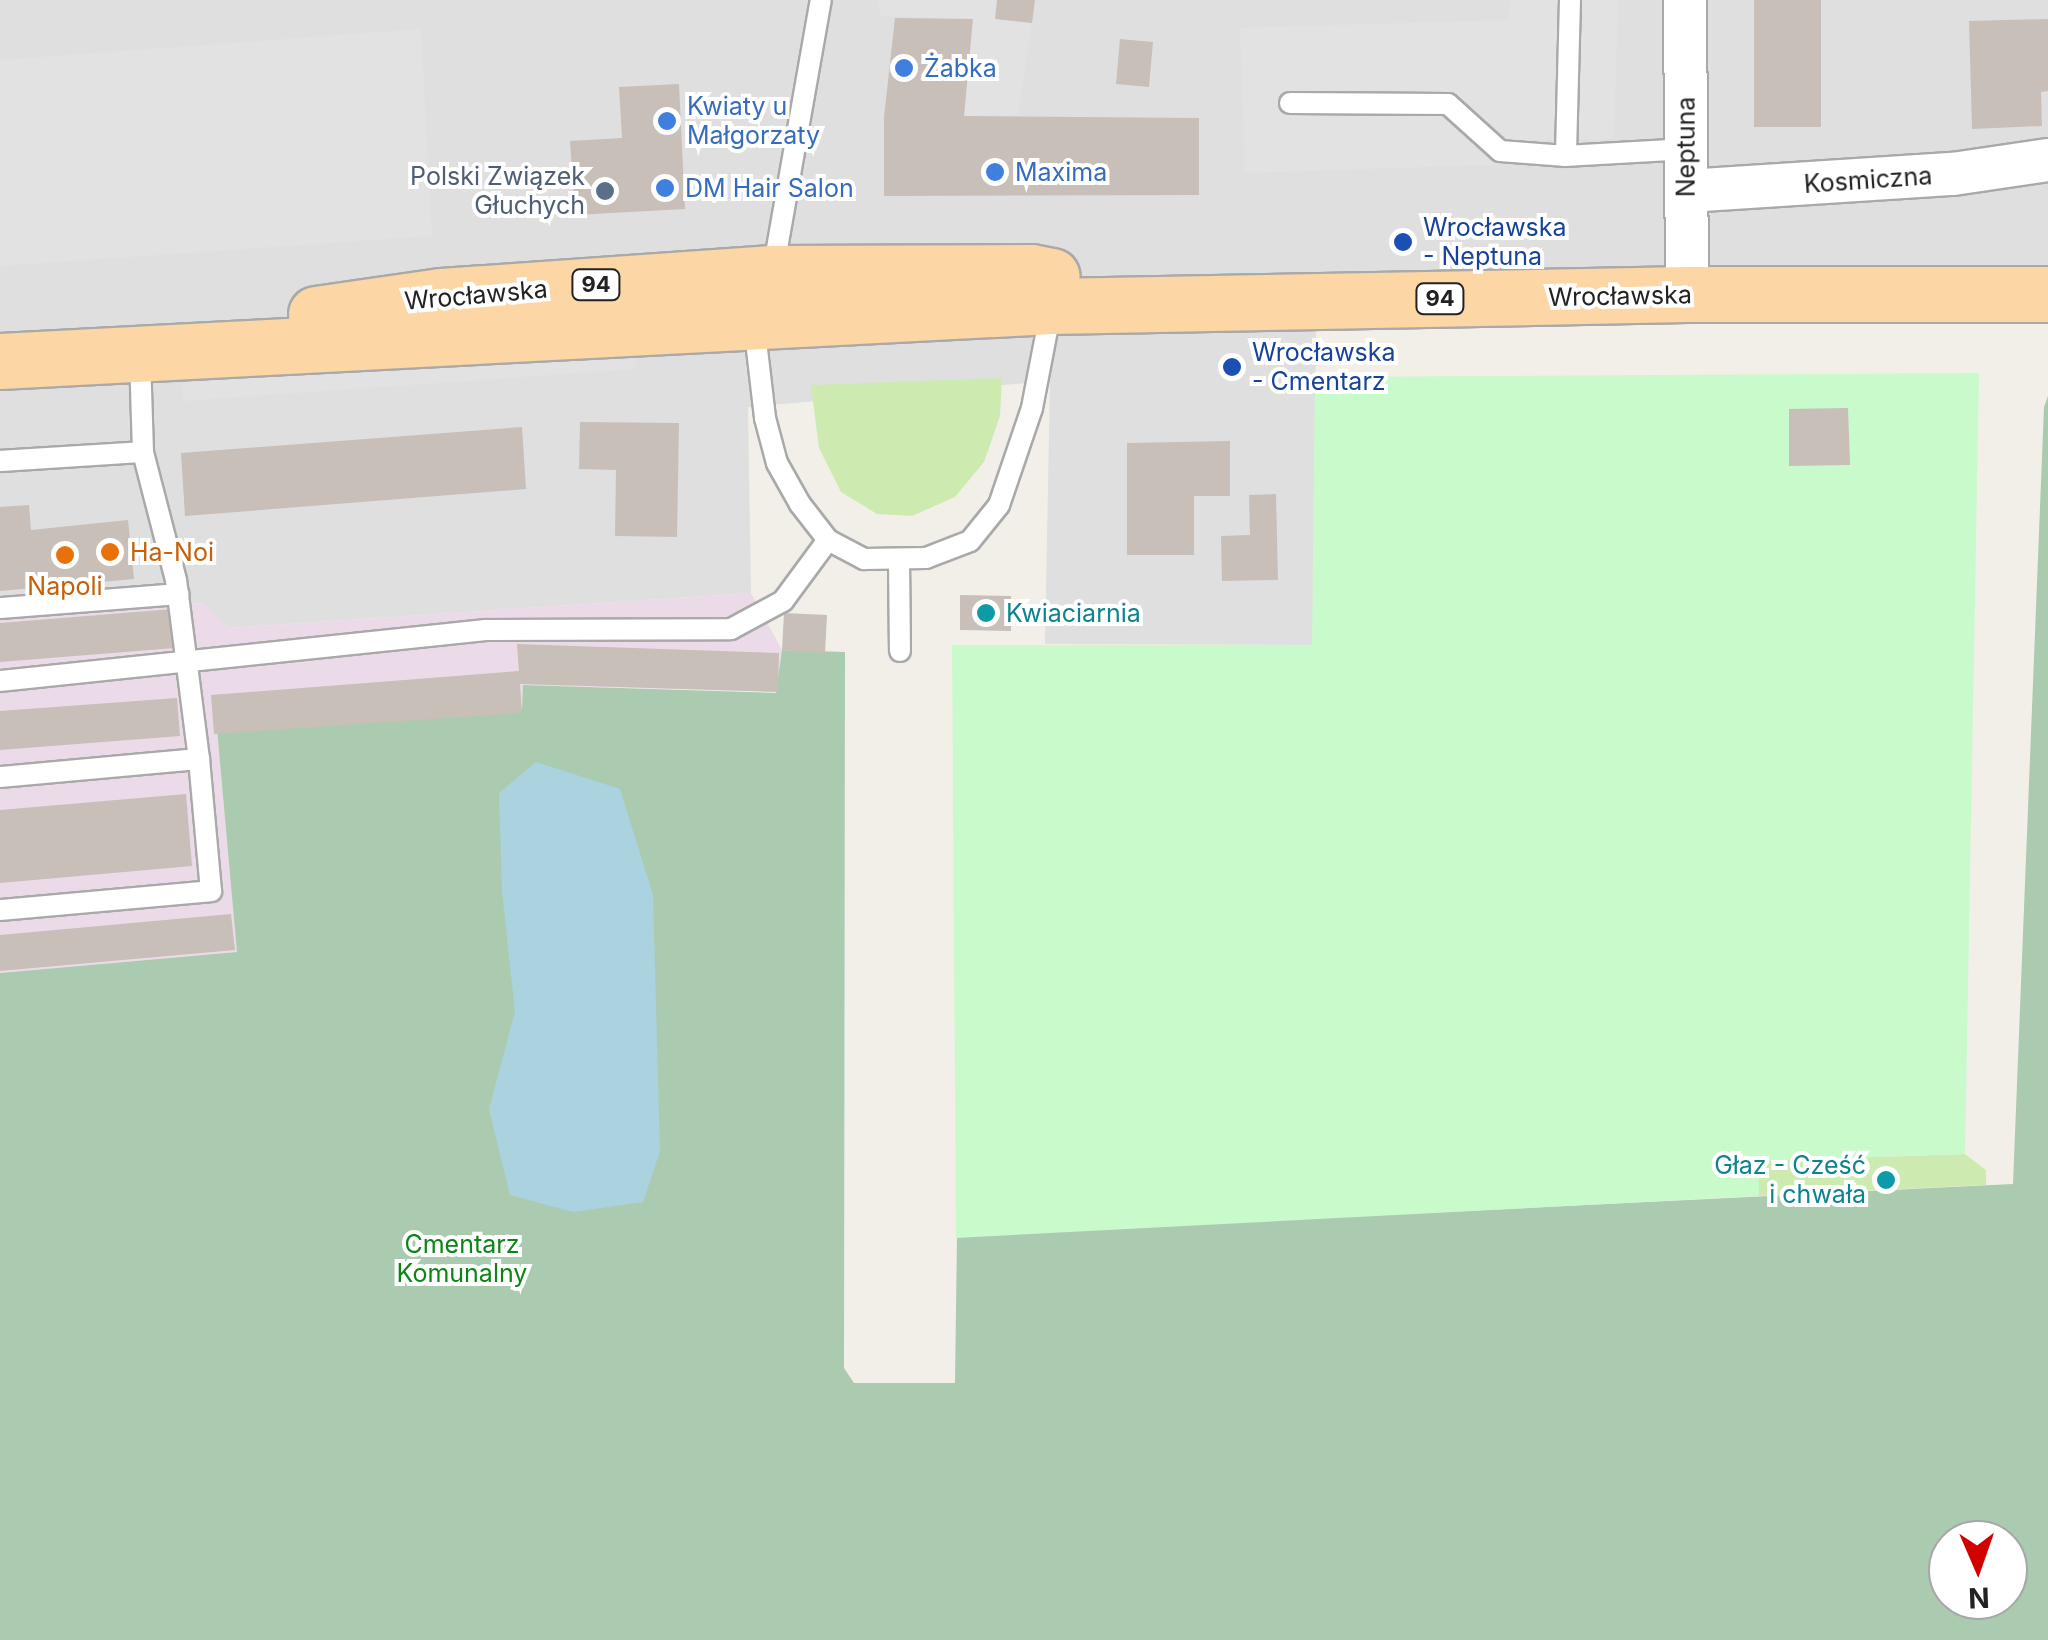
<!DOCTYPE html>
<html>
<head>
<meta charset="utf-8">
<style>
	body { margin:0 }
	#map { position:relative; width:2048px; height:1640px; overflow:hidden; background:#f2efe9; font-family:Inter,sans-serif }
	div>[style] { position:absolute }
	.residential>* { inset:0; background:#e0dfdf }
	.industrial>* { inset:0; background:#ebdbe8 }
	.grass>* { inset:0; background:#cdebb0 }
	.cemetery>* { inset:0; background:#aacbaf }
	.park>* { inset:0; background:#c8facc }
	.parking>* { inset:0; background:#e2e2e2 }
	.water>* { inset:0; background:#aad3df }
	.building>* { inset:0; background:#c7bfb8 }
	.roads { filter:drop-shadow(2px 0 #a9a9a9) drop-shadow(-2px 0 #a9a9a9) drop-shadow(0 2px #a9a9a9) drop-shadow(0 -2px #a9a9a9) }
	.lane>* { height:20px; margin:-10px; padding:0 10px; transform-origin:10px; border-radius:10px; background:#fff }
	.street>* { height:42px; margin:-21px; padding:0 21px; transform-origin:21px; border-radius:21px; background:#fff }
	.primary>* { height:55px; margin:-27.5px; padding:0 27.5px; transform-origin:27.5px; border-radius:27.5px; background:#fcd6a4 }
	.dots>* { width:28px; height:28px; translate:-50% -50%; box-sizing:border-box; border:5px solid #fff; border-radius:50% }
	span { translate:-50% -50%; white-space:nowrap; text-align:center; line-height:1.15; -webkit-text-stroke:8px #fff; paint-order:stroke }
	.shield-label span { padding:2px 8px; background:#fff; border:2px solid; border-radius:8px; -webkit-text-stroke-width:0 }
	.shield-label { font-size:22px; color:#222; font-weight:700 }
	.shop-label { font-size:25px; color:#366cbe }
	.left { translate:0 -50%; text-align:left }
	.street-label { font-size:25px; color:#222 }
	.service-label { font-size:25px; color:#4e5e75 }
	.right { translate:-100% -50%; text-align:right }
	.transit-label { font-size:25px; color:#164399 }
	.food-label { font-size:25px; color:#c56008 }
	.culture-label { font-size:25px; color:#0d838f }
	.park-label { font-size:25px; color:#0c8416 }
	.north { position:absolute; left:1928px; top:1520px; width:100px; height:100px; box-sizing:border-box; background:#fff; border:2px solid #a7a7a7; border-radius:50%; rotate:178deg; font-size:28px; font-weight:700; line-height:40px; text-align:center; color:#222 }
	.north::after { content:''; display:block; margin:auto; width:35px; height:45px; background:#d40000; clip-path:polygon(50% 0,100% 100%,50% 72%,0 100%) }
</style>
</head>
<body>
<div id="map">
	<div class="residential">
		<i style="clip-path:polygon(0 0,2048px 0,2048px 319px,1316px 320px,1313px 645px,1045px 644px,1050px 381px,748px 407px,751px 593px,228px 628px,202px 603px,0 619px)"></i>
	</div>
	<div class="industrial">
		<i style="clip-path:polygon(751px 593px,782px 650px,778px 692px,524px 685px,522px 709px,217px 729px,238px 952px,0 973px,0 619px,202px 603px,228px 628px)"></i>
	</div>
	<div class="grass">
		<i style="clip-path:polygon(1002px 378px,1000px 416px,984px 462px,955px 497px,912px 516px,877px 514px,841px 492px,819px 448px,811px 385px)"></i>
		<i style="clip-path:polygon(1965px 1154px,1986px 1170px,1986px 1185px,1759px 1196px,1759px 1161px)"></i>
	</div>
	<div class="cemetery">
		<i style="clip-path:polygon(evenodd,2048px 396px,2048px 1640px,0 1640px,0 973px,237px 952px,217px 729px,522px 709px,523px 685px,776px 693px,782px 650px,845px 652px,844px 1368px,854px 1383px,955px 1383px,957px 1236px,2013px 1184px,2044px 407px,2048px 396px,1948px 1540px,2008px 1540px,2008px 1600px,1948px 1600px,1948px 1540px)"></i>
	</div>
	<div class="park">
		<i style="clip-path:polygon(1979px 373px,1965px 1154px,1759px 1161px,1759px 1196px,956px 1238px,952px 645px,1312px 645px,1315px 377px)"></i>
	</div>
	<div class="parking">
		<i style="clip-path:polygon(876px 0,997px 0,996px 19px,1032px 23px,1018px 115px,964px 116px,972px 19px,882px 16px)"></i>
		<i style="clip-path:polygon(1510px 0,1618px 0,1614px 139px,1515px 140px,1515px 164px,1245px 173px,1240px 28px,1509px 20px)"></i>
		<i style="clip-path:polygon(421px 29px,432px 236px,0 266px,0 60px)"></i>
		<i style="clip-path:polygon(635px 350px,636px 369px,184px 401px,181px 383px)"></i>
	</div>
	<div class="water">
		<i style="clip-path:polygon(536px 762px,620px 789px,653px 895px,660px 1151px,643px 1202px,573px 1212px,510px 1195px,489px 1109px,515px 1012px,502px 891px,499px 793px)"></i>
	</div>
	<div class="building">
		<i style="clip-path:polygon(997px 0,1035px 0,1032px 23px,995px 19px)"></i>
		<i style="clip-path:polygon(1754px 0,1821px 0,1821px 127px,1754px 127px)"></i>
		<i style="clip-path:polygon(895px 18px,973px 19px,964px 116px,1199px 118px,1199px 195px,884px 196px,884px 117px)"></i>
		<i style="clip-path:polygon(2048px 19px,2048px 91px,2041px 92px,2042px 126px,1972px 129px,1969px 21px)"></i>
		<i style="clip-path:polygon(1120px 39px,1153px 42px,1149px 87px,1116px 84px)"></i>
		<i style="clip-path:polygon(679px 84px,685px 209px,575px 215px,570px 141px,622px 138px,619px 87px)"></i>
		<i style="clip-path:polygon(1848px 408px,1850px 465px,1789px 466px,1789px 409px)"></i>
		<i style="clip-path:polygon(580px 422px,679px 423px,677px 537px,615px 536px,616px 470px,579px 469px)"></i>
		<i style="clip-path:polygon(522px 427px,526px 489px,185px 516px,181px 453px)"></i>
		<i style="clip-path:polygon(1230px 441px,1230px 496px,1194px 496px,1194px 555px,1127px 555px,1127px 443px)"></i>
		<i style="clip-path:polygon(1276px 494px,1278px 580px,1222px 581px,1221px 536px,1250px 535px,1249px 495px)"></i>
		<i style="clip-path:polygon(29px 505px,31px 530px,128px 520px,134px 579px,0 591px,0 507px)"></i>
		<i style="clip-path:polygon(960px 595px,1011px 596px,1011px 631px,960px 630px)"></i>
		<i style="clip-path:polygon(173px 609px,175px 648px,0 662px,0 623px)"></i>
		<i style="clip-path:polygon(784px 613px,827px 615px,825px 653px,782px 650px)"></i>
		<i style="clip-path:polygon(517px 644px,779px 653px,778px 692px,520px 684px,522px 713px,214px 734px,211px 695px,519px 671px)"></i>
		<i style="clip-path:polygon(177px 698px,180px 736px,0 750px,0 711px)"></i>
		<i style="clip-path:polygon(186px 794px,192px 866px,0 883px,0 810px)"></i>
		<i style="clip-path:polygon(231px 914px,235px 950px,0 971px,0 935px)"></i>
	</div>
	<div class="roads">
		<div class="lane">
			<i style="left:1570px;top:0;width:156px;rotate:91.5deg"></i>
			<i style="left:1566px;top:156px;width:121px;rotate:-3.3deg"></i>
			<i style="left:1290px;top:103px;width:158px;rotate:0.4deg"></i>
			<i style="left:1448px;top:104px;width:70px;rotate:42.1deg"></i>
			<i style="left:1500px;top:151px;width:66px;rotate:4.3deg"></i>
			<i style="left:773px;top:271px;width:275px;rotate:-80deg"></i>
			<i style="left:754px;top:324px;width:95px;rotate:83.3deg"></i>
			<i style="left:765px;top:418px;width:47px;rotate:75.1deg"></i>
			<i style="left:777px;top:463px;width:47px;rotate:60.7deg"></i>
			<i style="left:800px;top:504px;width:46px;rotate:52.1deg"></i>
			<i style="left:828px;top:540px;width:41px;rotate:27.8deg"></i>
			<i style="left:864px;top:559px;width:62px;rotate:-0.9deg"></i>
			<i style="left:926px;top:558px;width:47px;rotate:-21.1deg"></i>
			<i style="left:970px;top:541px;width:46px;rotate:-51.1deg"></i>
			<i style="left:999px;top:505px;width:102px;rotate:-71.2deg"></i>
			<i style="left:1032px;top:408px;width:101px;rotate:-79.1deg"></i>
			<i style="left:0;top:461px;width:143px;rotate:-3.6deg"></i>
			<i style="left:143px;top:452px;width:96px;rotate:-91.8deg"></i>
			<i style="left:899px;top:559px;width:92px;rotate:89.4deg"></i>
			<i style="left:0;top:608px;width:179px;rotate:-4.5deg"></i>
			<i style="left:0;top:681px;width:488px;rotate:-6deg"></i>
			<i style="left:485px;top:630px;width:246px;rotate:-0.2deg"></i>
			<i style="left:731px;top:629px;width:59px;rotate:-28.3deg"></i>
			<i style="left:783px;top:601px;width:76px;rotate:-53.6deg"></i>
			<i style="left:0;top:777px;width:200px;rotate:-5.2deg"></i>
			<i style="left:199px;top:759px;width:180px;rotate:-97.3deg"></i>
			<i style="left:176px;top:580px;width:132px;rotate:-104.5deg"></i>
			<i style="left:0;top:910px;width:212px;rotate:-5.1deg"></i>
			<i style="left:211px;top:891px;width:133px;rotate:-95.2deg"></i>
		</div>
		<div class="street">
			<i style="left:1685px;top:0;width:294px;rotate:89.6deg"></i>
			<i style="left:1687px;top:191px;width:267px;rotate:-3.7deg"></i>
			<i style="left:1953px;top:174px;width:96px;rotate:-8.4deg"></i>
		</div>
		<div class="primary">
			<i style="left:316px;top:314px;width:126px;rotate:-8.2deg"></i>
			<i style="left:441px;top:296px;width:332px;rotate:-4deg"></i>
			<i style="left:772px;top:273px;width:259px;rotate:-0.2deg"></i>
			<i style="left:1031px;top:272px;width:21px;rotate:11deg"></i>
			<i style="left:0;top:361px;width:1052px;rotate:-3deg"></i>
			<i style="left:1051px;top:306px;width:636px;rotate:-1.08deg"></i>
			<i style="left:1687px;top:294px;width:361px"></i>
		</div>
	</div>
	<div class="dots">
		<i style="left:904px;top:68px;background:#3f7fe0"></i>
		<i style="left:667px;top:121px;background:#3f7fe0"></i>
		<i style="left:995px;top:172px;background:#3f7fe0"></i>
		<i style="left:665px;top:188px;background:#3f7fe0"></i>
		<i style="left:605px;top:191px;background:#5c6f8a"></i>
		<i style="left:1403px;top:242px;background:#1a4fb4"></i>
		<i style="left:1232px;top:367px;background:#1a4fb4"></i>
		<i style="left:110px;top:552px;background:#e8710a"></i>
		<i style="left:65px;top:555px;background:#e8710a"></i>
		<i style="left:986px;top:613px;background:#0f9aa8"></i>
		<i style="left:1886px;top:1180px;background:#0f9aa8"></i>
	</div>
	<div class="shield-label">
		<span style="left:596px;top:285px">94</span>
		<span style="left:1440px;top:299px">94</span>
	</div>
	<div class="shop-label">
		<span class="left" style="left:924px;top:68px">Żabka</span>
		<span class="left" style="left:687px;top:121px">Kwiaty u<br>Małgorzaty</span>
		<span class="left" style="left:1015px;top:172px">Maxima</span>
		<span class="left" style="left:685px;top:188px">DM Hair Salon</span>
	</div>
	<div class="street-label">
		<span style="left:1686px;top:147px;rotate:-90deg">Neptuna</span>
		<span style="left:1868px;top:180px;rotate:-4deg">Kosmiczna</span>
		<span style="left:476px;top:295px;rotate:-5deg">Wrocławska</span>
		<span style="left:1620px;top:296px;rotate:-1deg">Wrocławska</span>
	</div>
	<div class="service-label">
		<span class="right" style="left:585px;top:191px">Polski Związek<br>Głuchych</span>
	</div>
	<div class="transit-label">
		<span class="left" style="left:1423px;top:242px">Wrocławska<br>- Neptuna</span>
		<span class="left" style="left:1252px;top:367px">Wrocławska<br>- Cmentarz</span>
	</div>
	<div class="food-label">
		<span class="left" style="left:130px;top:552px">Ha-Noi</span>
		<span style="left:65px;top:586px">Napoli</span>
	</div>
	<div class="culture-label">
		<span class="left" style="left:1006px;top:613px">Kwiaciarnia</span>
		<span class="right" style="left:1866px;top:1180px">Głaz - Cześć<br>i chwała</span>
	</div>
	<div class="park-label">
		<span style="left:462px;top:1259px">Cmentarz<br>Komunalny</span>
	</div>
	<div class="north">N</div>
</div>
</body>
</html>
